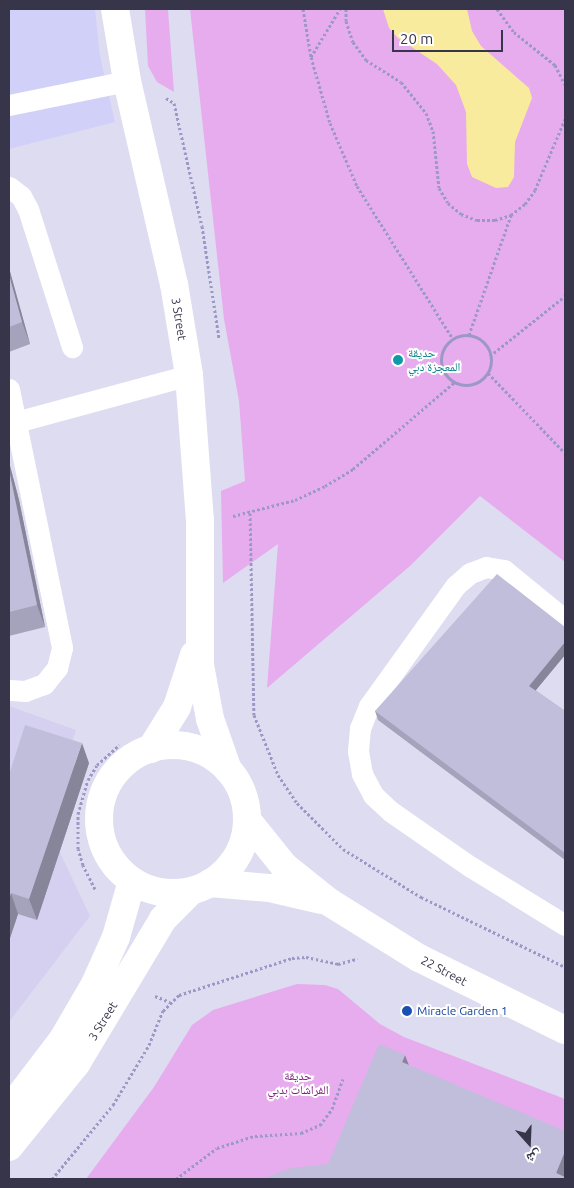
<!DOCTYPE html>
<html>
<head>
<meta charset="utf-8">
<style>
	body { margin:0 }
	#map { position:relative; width:574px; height:1188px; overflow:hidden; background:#e9e7f5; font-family:Ubuntu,"Noto Naskh Arabic",sans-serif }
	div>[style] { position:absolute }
	.residential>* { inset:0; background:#dedcf1 }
	.commercial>* { inset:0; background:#d1d0f9 }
	.education>* { inset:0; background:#d5d0f0 }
	.green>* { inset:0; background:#e7acee }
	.water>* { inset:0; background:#f8eb9d }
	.path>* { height:3px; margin-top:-1.5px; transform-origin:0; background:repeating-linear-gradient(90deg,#9c98c5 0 2.5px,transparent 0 5px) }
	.path>.ring { margin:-1.5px; padding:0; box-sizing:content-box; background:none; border:3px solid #9c98c5; border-radius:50% }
	.lane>* { height:21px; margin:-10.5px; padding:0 10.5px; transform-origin:10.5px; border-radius:10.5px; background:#fff }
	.street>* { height:28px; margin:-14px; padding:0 14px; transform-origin:14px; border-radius:14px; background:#fff }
	.street>.ring { margin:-14px; padding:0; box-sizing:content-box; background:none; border:28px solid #fff; border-radius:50% }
	.wall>* { inset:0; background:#a5a3bc }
	.shaded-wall>* { inset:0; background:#868599 }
	.building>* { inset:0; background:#c0bedb }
	.dots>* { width:14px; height:14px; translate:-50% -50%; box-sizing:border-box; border:2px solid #fff; border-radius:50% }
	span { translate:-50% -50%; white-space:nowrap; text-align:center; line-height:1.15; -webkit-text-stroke:4px #fff; paint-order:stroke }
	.street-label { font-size:12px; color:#36354a }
	.culture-label { font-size:12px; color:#0d838f }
	.left { translate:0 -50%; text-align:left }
	.transit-label { font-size:12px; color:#164399 }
	.park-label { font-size:12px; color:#82217c }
	.frame { position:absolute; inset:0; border:10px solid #36354a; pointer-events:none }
	.north { position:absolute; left:504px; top:1118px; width:50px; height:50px; -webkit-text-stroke:4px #fff; paint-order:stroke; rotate:160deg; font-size:14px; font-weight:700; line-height:20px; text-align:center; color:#36354a }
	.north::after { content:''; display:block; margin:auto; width:18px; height:22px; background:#36354a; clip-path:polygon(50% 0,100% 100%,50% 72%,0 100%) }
	.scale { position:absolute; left:392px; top:30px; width:111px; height:22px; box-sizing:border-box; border:2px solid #36354a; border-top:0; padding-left:6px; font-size:15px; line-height:18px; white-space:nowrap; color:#36354a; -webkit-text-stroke:4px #fff; paint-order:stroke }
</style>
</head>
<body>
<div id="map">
	<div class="residential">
		<i style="clip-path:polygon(9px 9px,565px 9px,565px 1179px,9px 1179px)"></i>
	</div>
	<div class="commercial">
		<i style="clip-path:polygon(9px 9px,95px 9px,100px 56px,115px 122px,9px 149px)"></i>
	</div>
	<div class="education">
		<i style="clip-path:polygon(9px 706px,76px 730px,46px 823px,90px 916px,9px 1022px)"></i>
	</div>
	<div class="green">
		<i style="clip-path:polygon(145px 9px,168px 9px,174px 92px,157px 82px,148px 66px)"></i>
		<i style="clip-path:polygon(190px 9px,565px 9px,565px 562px,480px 496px,410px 566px,267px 688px,278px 544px,223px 583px,221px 491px,245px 481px,239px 401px,224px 319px)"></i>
		<i style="clip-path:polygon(297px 984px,325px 985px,338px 989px,380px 1024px,404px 1037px,565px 1099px,565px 1179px,86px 1179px,154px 1087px,192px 1025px,213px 1010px)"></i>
	</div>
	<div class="water">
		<i style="clip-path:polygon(383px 9px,467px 9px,472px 31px,481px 46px,529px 88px,532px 98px,515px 142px,514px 177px,508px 187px,496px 188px,472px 177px,467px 164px,466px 112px,456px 85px,437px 64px,398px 38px,389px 28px)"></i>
	</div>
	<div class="path">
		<i style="left:303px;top:9px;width:49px;rotate:80.5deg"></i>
		<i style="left:311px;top:57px;width:69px;rotate:73.9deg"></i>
		<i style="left:330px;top:123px;width:69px;rotate:66.8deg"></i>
		<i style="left:357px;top:186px;width:181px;rotate:57.9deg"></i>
		<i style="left:346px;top:9px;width:12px;rotate:90deg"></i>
		<i style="left:346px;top:21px;width:22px;rotate:72deg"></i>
		<i style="left:353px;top:42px;width:22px;rotate:54deg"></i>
		<i style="left:366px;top:60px;width:41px;rotate:32.2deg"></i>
		<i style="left:401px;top:82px;width:40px;rotate:51deg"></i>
		<i style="left:426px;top:113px;width:19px;rotate:69deg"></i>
		<i style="left:433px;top:131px;width:57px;rotate:84deg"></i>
		<i style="left:439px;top:188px;width:17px;rotate:59deg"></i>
		<i style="left:448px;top:203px;width:17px;rotate:40deg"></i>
		<i style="left:461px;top:214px;width:17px;rotate:21deg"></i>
		<i style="left:477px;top:220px;width:18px"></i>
		<i style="left:495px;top:220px;width:17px;rotate:-17deg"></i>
		<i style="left:511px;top:215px;width:18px;rotate:-38deg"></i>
		<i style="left:525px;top:204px;width:17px;rotate:-54deg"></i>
		<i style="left:535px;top:190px;width:77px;rotate:-67.1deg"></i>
		<i style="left:497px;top:9px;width:29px;rotate:54deg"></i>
		<i style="left:514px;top:32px;width:53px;rotate:38.8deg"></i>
		<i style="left:555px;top:65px;width:22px;rotate:63deg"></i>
		<i style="left:311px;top:57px;width:56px;rotate:-58.9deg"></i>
		<i style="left:166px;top:98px;width:9px;rotate:32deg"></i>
		<i style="left:174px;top:103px;width:50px;rotate:77.3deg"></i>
		<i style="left:185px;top:152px;width:76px;rotate:77.1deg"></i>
		<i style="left:202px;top:226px;width:113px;rotate:81.4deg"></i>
		<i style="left:469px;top:335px;width:127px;rotate:-70.7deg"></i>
		<i class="ring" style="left:441px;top:335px;width:47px;height:47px"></i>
		<i style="left:490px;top:356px;width:96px;rotate:-38.7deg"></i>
		<i style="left:488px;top:373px;width:111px;rotate:46.1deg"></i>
		<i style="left:250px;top:513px;width:202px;rotate:88.9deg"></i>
		<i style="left:254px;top:715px;width:65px;rotate:68.2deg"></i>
		<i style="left:278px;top:775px;width:34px;rotate:56deg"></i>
		<i style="left:297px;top:803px;width:65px;rotate:45deg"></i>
		<i style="left:343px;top:849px;width:92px;rotate:31.6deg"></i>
		<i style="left:421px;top:897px;width:160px;rotate:25.9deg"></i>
		<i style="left:233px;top:516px;width:64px;rotate:-14.5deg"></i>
		<i style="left:295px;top:500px;width:33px;rotate:-25deg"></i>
		<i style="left:325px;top:486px;width:33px;rotate:-31deg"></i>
		<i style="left:353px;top:469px;width:134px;rotate:-40.5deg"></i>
		<i style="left:95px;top:889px;width:27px;rotate:-117deg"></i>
		<i style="left:83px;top:865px;width:17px;rotate:-107deg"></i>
		<i style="left:78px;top:849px;width:35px;rotate:-90deg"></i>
		<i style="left:78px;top:814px;width:35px;rotate:-74deg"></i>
		<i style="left:88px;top:780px;width:17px;rotate:-59deg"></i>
		<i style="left:97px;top:765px;width:30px;rotate:-42deg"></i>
		<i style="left:155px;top:996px;width:16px;rotate:22deg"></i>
		<i style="left:52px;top:1179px;width:96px;rotate:-50.5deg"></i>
		<i style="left:113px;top:1105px;width:70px;rotate:-59deg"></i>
		<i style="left:149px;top:1045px;width:37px;rotate:-68deg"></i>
		<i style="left:163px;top:1011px;width:23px;rotate:-45deg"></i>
		<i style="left:179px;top:995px;width:119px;rotate:-18.1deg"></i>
		<i style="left:292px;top:958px;width:14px;rotate:-4deg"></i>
		<i style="left:306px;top:957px;width:33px;rotate:12deg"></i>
		<i style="left:338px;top:964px;width:20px;rotate:-15deg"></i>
		<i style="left:176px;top:1179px;width:51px;rotate:-37.1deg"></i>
		<i style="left:217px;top:1148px;width:40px;rotate:-18deg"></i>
		<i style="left:255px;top:1136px;width:46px;rotate:-3.7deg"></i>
		<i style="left:301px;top:1133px;width:21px;rotate:-23deg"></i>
		<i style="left:320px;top:1125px;width:20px;rotate:-53deg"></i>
		<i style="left:332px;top:1109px;width:32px;rotate:-70deg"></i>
	</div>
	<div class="lane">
		<i style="left:9px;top:105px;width:120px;rotate:-11.5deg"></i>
		<i style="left:9px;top:187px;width:15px;rotate:37deg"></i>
		<i style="left:21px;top:196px;width:15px;rotate:62deg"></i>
		<i style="left:28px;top:209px;width:145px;rotate:72.3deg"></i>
		<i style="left:9px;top:389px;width:264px;rotate:78.4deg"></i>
		<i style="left:62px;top:648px;width:21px;rotate:104deg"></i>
		<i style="left:57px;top:668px;width:21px;rotate:129deg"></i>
		<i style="left:44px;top:684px;width:20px;rotate:160deg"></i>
		<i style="left:25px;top:691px;width:16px;rotate:-176deg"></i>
		<i style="left:16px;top:422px;width:179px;rotate:-15.2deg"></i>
		<i style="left:565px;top:620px;width:79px;rotate:-140.7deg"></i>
		<i style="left:504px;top:570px;width:18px;rotate:-171deg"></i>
		<i style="left:486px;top:567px;width:17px;rotate:159deg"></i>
		<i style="left:470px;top:573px;width:18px;rotate:139deg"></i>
		<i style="left:456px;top:585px;width:149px;rotate:125.7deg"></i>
		<i style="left:369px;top:706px;width:24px;rotate:112deg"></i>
		<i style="left:360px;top:728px;width:23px;rotate:95deg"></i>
		<i style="left:358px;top:751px;width:23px;rotate:80deg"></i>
		<i style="left:362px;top:774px;width:24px;rotate:62deg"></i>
		<i style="left:373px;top:795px;width:23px;rotate:43deg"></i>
		<i style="left:390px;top:811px;width:98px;rotate:34.7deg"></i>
		<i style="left:471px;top:867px;width:110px;rotate:31.7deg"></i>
	</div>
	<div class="street">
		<i style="left:115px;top:9px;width:73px;rotate:80.5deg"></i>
		<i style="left:127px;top:81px;width:208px;rotate:77deg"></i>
		<i style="left:174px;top:284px;width:92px;rotate:80.6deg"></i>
		<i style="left:189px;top:375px;width:146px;rotate:85.7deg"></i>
		<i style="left:200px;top:521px;width:144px;rotate:90deg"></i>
		<i style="left:200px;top:665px;width:55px;rotate:79.5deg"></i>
		<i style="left:210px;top:719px;width:54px;rotate:70.6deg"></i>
		<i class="ring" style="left:99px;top:745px;width:120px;height:120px"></i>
		<i style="left:151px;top:749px;width:49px;rotate:-58.2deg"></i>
		<i style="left:177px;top:707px;width:55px;rotate:-71.9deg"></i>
		<i style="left:248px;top:821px;width:58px;rotate:51.3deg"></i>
		<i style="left:284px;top:866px;width:58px;rotate:38.7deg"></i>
		<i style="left:329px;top:902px;width:106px;rotate:31.9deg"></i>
		<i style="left:419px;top:958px;width:163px;rotate:26.3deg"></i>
		<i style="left:210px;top:883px;width:60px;rotate:4.8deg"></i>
		<i style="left:270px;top:888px;width:52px;rotate:13.2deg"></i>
		<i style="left:9px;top:1110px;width:89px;rotate:-52.7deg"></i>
		<i style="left:63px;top:1039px;width:64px;rotate:-59.8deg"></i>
		<i style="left:95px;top:984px;width:51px;rotate:-65.9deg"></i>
		<i style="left:116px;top:937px;width:58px;rotate:-74.1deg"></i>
		<i style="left:9px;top:1147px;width:107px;rotate:-51.1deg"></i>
		<i style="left:76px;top:1064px;width:169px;rotate:-59deg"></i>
		<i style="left:163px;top:919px;width:38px;rotate:-45deg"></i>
	</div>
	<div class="wall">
		<i style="clip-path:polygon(9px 268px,30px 344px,9px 352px)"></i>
		<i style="clip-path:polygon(9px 462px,19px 500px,45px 627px,9px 636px)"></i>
		<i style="clip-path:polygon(565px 627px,565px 655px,535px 690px,565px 711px,565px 860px,378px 720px,375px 711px)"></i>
		<i style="clip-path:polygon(89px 763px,37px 920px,18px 914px,9px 941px,9px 775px)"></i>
	</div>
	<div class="shaded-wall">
		<i style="clip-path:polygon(9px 268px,30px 344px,22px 322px,9px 275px)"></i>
		<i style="clip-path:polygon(9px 462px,19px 500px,45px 627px,37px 605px,9px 470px)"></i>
		<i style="clip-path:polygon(565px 642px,565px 655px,532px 695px,529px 686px)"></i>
		<i style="clip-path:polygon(82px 743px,89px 763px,37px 920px,29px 899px)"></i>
		<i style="clip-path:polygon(11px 893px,18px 914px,9px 941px,9px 899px)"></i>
		<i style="clip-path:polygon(405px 1055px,413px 1076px,402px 1062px)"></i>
		<i style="clip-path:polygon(565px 1151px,565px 1179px,556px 1173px)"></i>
	</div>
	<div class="building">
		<i style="clip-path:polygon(9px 275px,22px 322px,9px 327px)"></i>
		<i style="clip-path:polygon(9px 470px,37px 605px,9px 612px)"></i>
		<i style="clip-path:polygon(497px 574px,565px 627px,565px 642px,529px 686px,565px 711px,565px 853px,375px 711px)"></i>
		<i style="clip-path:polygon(25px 725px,82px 743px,29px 899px,11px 893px,9px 899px,9px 775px)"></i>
		<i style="clip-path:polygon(379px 1044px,405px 1055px,402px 1062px,565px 1131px,565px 1151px,556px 1173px,565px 1177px,565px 1179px,261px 1179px,291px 1168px,328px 1164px)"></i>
	</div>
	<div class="dots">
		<i style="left:398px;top:360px;background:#0f9aa8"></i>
		<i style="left:407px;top:1011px;background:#1a4fb4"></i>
	</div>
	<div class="street-label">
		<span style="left:179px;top:319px;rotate:81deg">3 Street</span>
		<span style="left:444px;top:971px;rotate:28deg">22 Street</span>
		<span style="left:103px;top:1021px;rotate:-58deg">3 Street</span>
	</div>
	<div class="culture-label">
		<span class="left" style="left:408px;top:360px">حديقة<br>المعجزة دبي</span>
	</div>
	<div class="transit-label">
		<span class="left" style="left:417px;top:1011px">Miracle Garden 1</span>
	</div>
	<div class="park-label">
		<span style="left:298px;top:1083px">حديقة<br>الفراشات بدبي</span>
	</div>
	<div class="frame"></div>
	<div class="north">ش</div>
	<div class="scale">20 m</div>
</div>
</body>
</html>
